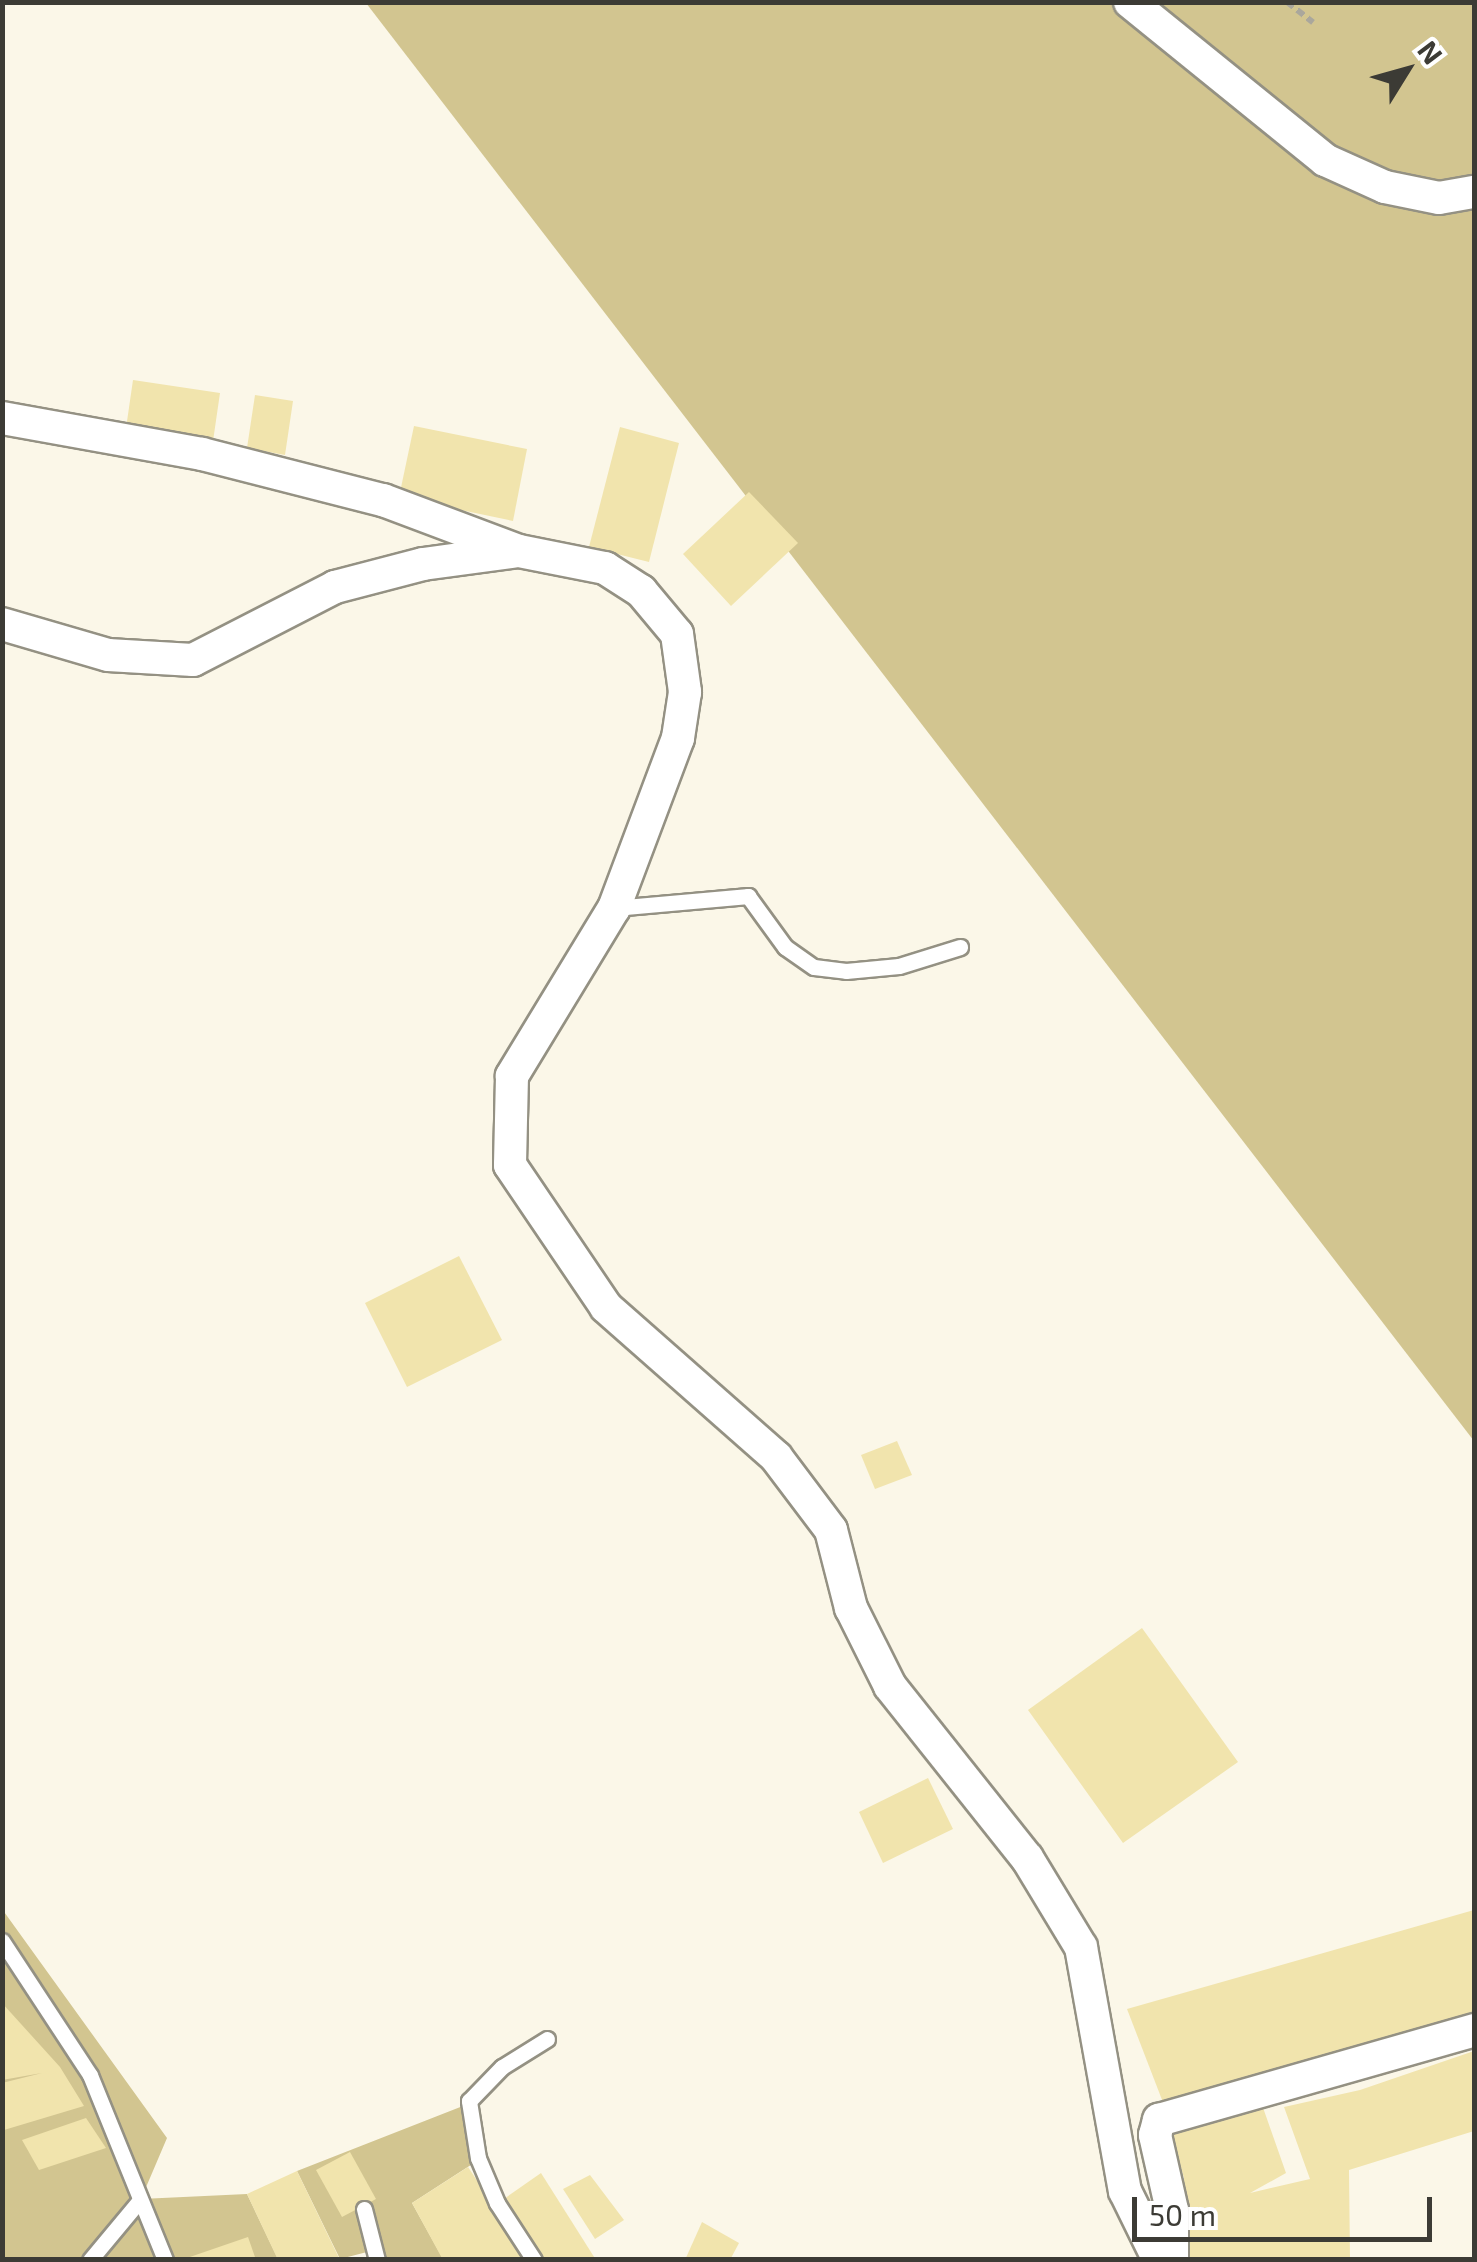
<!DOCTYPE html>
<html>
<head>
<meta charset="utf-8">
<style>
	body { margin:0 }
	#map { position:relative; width:1477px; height:2262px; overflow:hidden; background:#fbf7e8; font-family:"Exo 2",sans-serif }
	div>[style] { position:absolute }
	.green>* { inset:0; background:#d2c590 }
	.building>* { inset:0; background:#f1e4ad }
	.path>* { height:6px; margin-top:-3px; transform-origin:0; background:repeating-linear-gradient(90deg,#aaa79c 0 8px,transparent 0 13px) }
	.roads { filter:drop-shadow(2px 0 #949183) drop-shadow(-2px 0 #949183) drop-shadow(0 2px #949183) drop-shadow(0 -2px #949183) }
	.service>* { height:15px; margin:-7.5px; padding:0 7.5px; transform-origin:7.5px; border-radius:7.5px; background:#fff }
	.minor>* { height:32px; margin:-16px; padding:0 16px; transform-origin:16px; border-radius:16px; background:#fff }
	span { translate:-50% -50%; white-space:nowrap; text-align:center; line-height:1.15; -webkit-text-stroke:9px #fff; paint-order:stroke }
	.frame { position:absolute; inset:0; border:5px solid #3c3b35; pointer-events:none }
	.north { position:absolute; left:1357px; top:20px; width:100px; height:100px; -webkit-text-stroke:8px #fff; paint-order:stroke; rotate:53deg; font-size:28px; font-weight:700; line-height:40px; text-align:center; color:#3c3b35 }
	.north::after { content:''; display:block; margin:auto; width:35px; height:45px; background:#3c3b35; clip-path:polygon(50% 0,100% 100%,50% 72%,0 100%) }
	.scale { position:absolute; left:1132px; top:2197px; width:300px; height:45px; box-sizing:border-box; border:5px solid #3c3b35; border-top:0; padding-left:12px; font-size:30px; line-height:35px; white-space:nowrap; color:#3c3b35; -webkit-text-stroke:8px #fff; paint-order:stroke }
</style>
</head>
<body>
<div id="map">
	<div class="green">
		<i style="clip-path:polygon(366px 3px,1474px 3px,1474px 1441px)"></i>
		<i style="clip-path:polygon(2px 1909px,167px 2138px,141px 2199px,247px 2194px,278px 2259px,3px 2259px)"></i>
		<i style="clip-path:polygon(468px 2104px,477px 2161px,412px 2203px,443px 2259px,382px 2259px,364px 2215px,367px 2252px,340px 2259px,297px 2171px)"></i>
	</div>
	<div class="building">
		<i style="clip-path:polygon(133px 380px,220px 393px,212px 448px,125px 435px)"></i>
		<i style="clip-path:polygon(255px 395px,293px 401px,285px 455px,247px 448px)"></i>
		<i style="clip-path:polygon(414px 426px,527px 449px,513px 521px,399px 497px)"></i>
		<i style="clip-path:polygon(620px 427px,679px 443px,649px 562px,589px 547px)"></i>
		<i style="clip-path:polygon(749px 492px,798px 543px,731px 606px,683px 554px)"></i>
		<i style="clip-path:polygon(459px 1256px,502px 1340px,407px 1387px,365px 1303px)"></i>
		<i style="clip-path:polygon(897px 1441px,912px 1475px,875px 1489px,861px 1455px)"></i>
		<i style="clip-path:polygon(1142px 1628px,1238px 1762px,1123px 1843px,1028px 1710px)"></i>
		<i style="clip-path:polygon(928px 1778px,953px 1829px,883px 1863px,859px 1812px)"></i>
		<i style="clip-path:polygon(1474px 1910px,1474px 2013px,1164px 2105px,1127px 2009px)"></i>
		<i style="clip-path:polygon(2px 2003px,60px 2067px,84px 2106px,4px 2130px,2px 2083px,42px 2073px,2px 2080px)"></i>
		<i style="clip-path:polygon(1474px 2051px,1474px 2131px,1349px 2170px,1350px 2260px,1182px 2260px,1184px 2178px,1171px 2134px,1260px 2099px,1286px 2173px,1250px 2193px,1310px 2179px,1284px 2107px,1360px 2090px)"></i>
		<i style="clip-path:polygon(86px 2118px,106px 2148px,39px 2170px,22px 2140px)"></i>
		<i style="clip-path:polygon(350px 2152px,376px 2199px,342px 2217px,316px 2170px)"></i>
		<i style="clip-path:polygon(468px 2167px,530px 2260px,443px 2260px,412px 2203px)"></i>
		<i style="clip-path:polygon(297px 2171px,340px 2260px,278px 2260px,247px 2194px)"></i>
		<i style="clip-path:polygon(541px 2173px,596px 2260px,538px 2260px,501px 2201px)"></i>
		<i style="clip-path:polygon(590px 2175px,624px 2220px,595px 2239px,563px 2189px)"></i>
		<i style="clip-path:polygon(702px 2222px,739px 2243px,730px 2260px,685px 2260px)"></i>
		<i style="clip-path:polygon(248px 2237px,256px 2260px,184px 2260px,184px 2259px)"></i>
	</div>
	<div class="path">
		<i style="left:1287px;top:2px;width:33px;rotate:38deg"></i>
	</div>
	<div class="roads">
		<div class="service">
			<i style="left:614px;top:908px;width:135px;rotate:-5.1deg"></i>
			<i style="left:748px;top:896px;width:63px;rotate:54deg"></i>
			<i style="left:785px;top:947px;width:35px;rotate:35deg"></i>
			<i style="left:814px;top:967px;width:32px;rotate:7deg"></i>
			<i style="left:846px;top:971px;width:53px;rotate:-5.4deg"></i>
			<i style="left:899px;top:966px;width:64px;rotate:-17.3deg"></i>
			<i style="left:2px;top:1941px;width:160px;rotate:56.7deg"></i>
			<i style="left:90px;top:2075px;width:200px;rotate:67.9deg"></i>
			<i style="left:364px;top:2209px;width:53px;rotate:75.7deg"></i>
			<i style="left:90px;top:2260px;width:78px;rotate:-50.2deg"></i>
			<i style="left:534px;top:2260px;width:68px;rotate:-123deg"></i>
			<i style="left:497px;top:2203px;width:49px;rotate:-112.9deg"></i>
			<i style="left:478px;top:2158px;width:58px;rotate:-99deg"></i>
			<i style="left:469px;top:2101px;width:47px;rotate:-45.9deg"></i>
			<i style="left:502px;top:2067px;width:53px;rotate:-31.9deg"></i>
		</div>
		<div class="minor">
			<i style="left:1130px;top:2px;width:251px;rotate:39deg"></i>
			<i style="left:1325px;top:160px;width:66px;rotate:24.2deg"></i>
			<i style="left:1385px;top:187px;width:55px;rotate:11.5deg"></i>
			<i style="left:1439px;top:198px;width:36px;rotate:-10deg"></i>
			<i style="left:2px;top:418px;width:203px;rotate:10.2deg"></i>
			<i style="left:202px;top:454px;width:187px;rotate:14.3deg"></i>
			<i style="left:383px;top:500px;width:145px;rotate:20.6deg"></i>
			<i style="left:519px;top:551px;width:88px;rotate:11.2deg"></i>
			<i style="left:605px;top:568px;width:43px;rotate:32.6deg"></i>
			<i style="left:641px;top:591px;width:56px;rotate:50.1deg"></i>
			<i style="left:677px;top:634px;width:59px;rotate:82.1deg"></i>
			<i style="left:685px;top:692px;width:47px;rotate:98.7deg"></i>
			<i style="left:678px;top:738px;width:182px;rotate:110.6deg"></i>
			<i style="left:614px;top:908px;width:197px;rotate:121.3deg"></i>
			<i style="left:512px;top:1076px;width:89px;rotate:91.3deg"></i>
			<i style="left:510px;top:1165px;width:171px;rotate:55.9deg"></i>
			<i style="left:606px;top:1307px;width:227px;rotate:41.4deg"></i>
			<i style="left:776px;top:1457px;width:91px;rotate:53deg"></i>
			<i style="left:831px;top:1530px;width:81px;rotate:75.6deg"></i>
			<i style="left:851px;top:1608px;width:87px;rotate:63.4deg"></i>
			<i style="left:890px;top:1686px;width:220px;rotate:51.5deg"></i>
			<i style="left:1027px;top:1858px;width:104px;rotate:58.8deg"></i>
			<i style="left:1081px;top:1947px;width:248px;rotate:79.8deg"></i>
			<i style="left:1125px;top:2191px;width:77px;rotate:63.8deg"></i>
			<i style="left:2px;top:624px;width:110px;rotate:16.3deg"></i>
			<i style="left:108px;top:655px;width:85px;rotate:3.4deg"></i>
			<i style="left:193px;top:660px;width:160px;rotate:-27.2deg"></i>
			<i style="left:335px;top:587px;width:91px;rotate:-14.6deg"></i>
			<i style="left:423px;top:564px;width:90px;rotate:-7.7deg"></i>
			<i style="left:1172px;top:2260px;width:50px;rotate:-90deg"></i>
			<i style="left:1172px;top:2210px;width:77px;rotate:-102.8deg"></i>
			<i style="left:1155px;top:2135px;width:16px;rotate:-75deg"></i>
			<i style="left:1159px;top:2120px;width:328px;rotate:-15.9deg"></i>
		</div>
	</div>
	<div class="frame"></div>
	<div class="north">N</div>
	<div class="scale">50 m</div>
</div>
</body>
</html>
